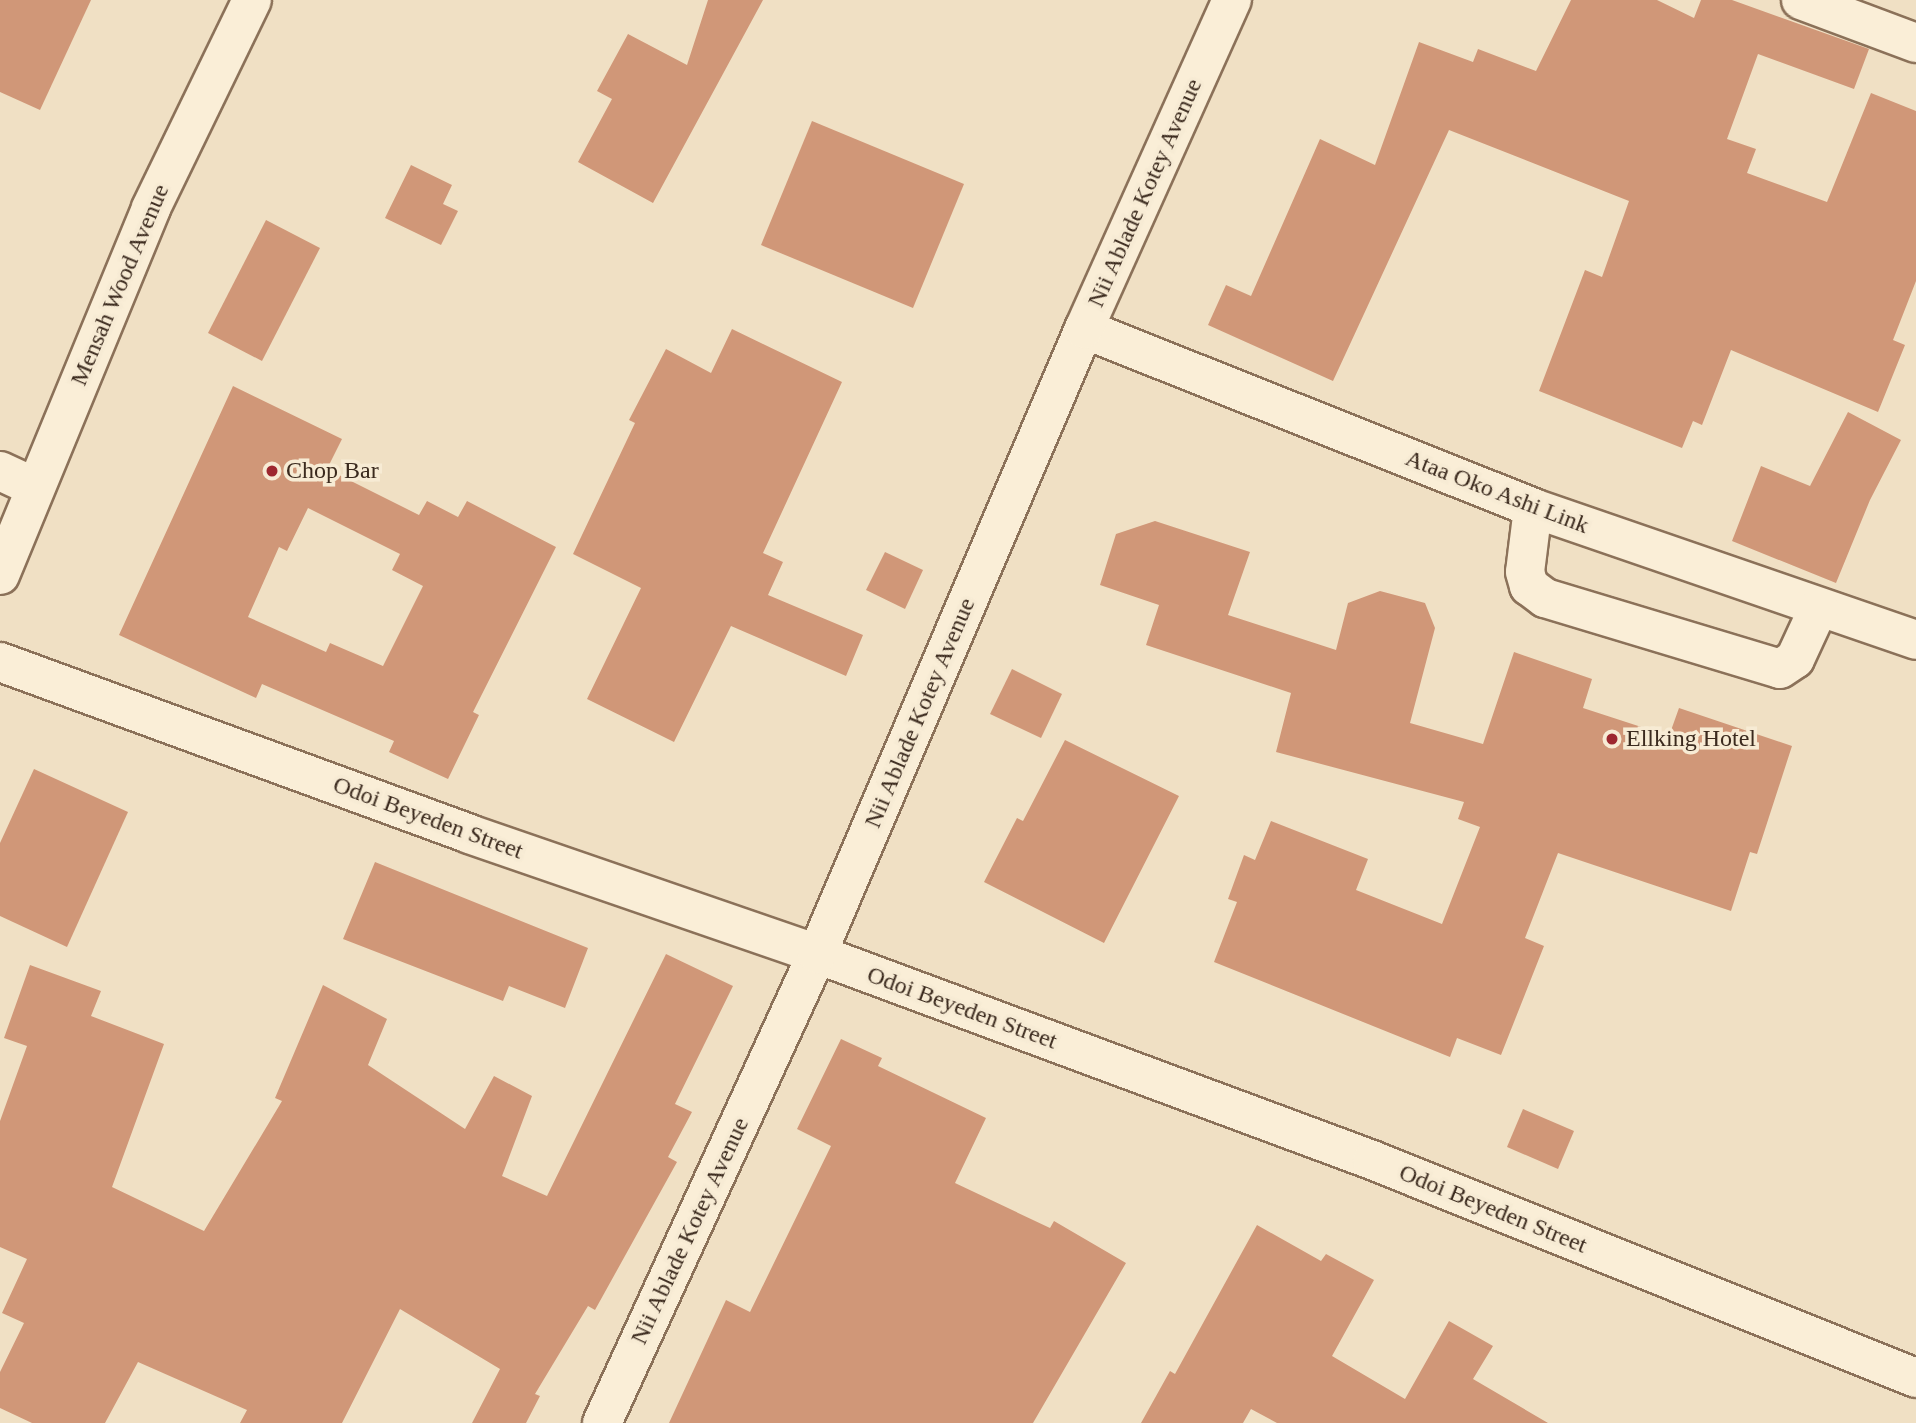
<!DOCTYPE html>
<html>
<head>
<meta charset="utf-8">
<style>
	body { margin:0 }
	#map { position:relative; width:1916px; height:1423px; overflow:hidden; background:#f0e0c4; font-family:"Times New Roman",serif }
	div>[style] { position:absolute }
	.building>* { inset:0; background:#d09778 }
	.roads { filter:drop-shadow(2px 0 #8b7159) drop-shadow(-2px 0 #8b7159) drop-shadow(0 2px #8b7159) drop-shadow(0 -2px #8b7159) }
	.minor>* { height:38px; margin:-19px; padding:0 19px; transform-origin:19px; border-radius:19px; background:#faeed7 }
	.dots>* { width:19px; height:19px; translate:-50% -50%; box-sizing:border-box; border:4px solid #f7ebd4; border-radius:50% }
	span { translate:-50% -50%; white-space:nowrap; text-align:center; line-height:1.15; -webkit-text-stroke:7px #f7ebd4; paint-order:stroke }
	.street-label { font-size:24px; color:#3b2a1e }
	.poi-label { font-size:24px; color:#3b2a1e }
	.left { translate:0 -50%; text-align:left }
</style>
</head>
<body>
<div id="map">
	<div class="building">
		<i style="clip-path:polygon(0 0,91px 0,40px 110px,0 92px)"></i>
		<i style="clip-path:polygon(708px 0,763px 0,653px 203px,578px 162px,612px 99px,597px 91px,628px 34px,687px 65px)"></i>
		<i style="clip-path:polygon(1571px 0,1657px 0,1694px 18px,1701px 0,1732px 0,1869px 49px,1854px 89px,1758px 54px,1727px 139px,1756px 149px,1747px 173px,1827px 202px,1871px 93px,1916px 111px,1916px 281px,1893px 340px,1905px 345px,1878px 412px,1731px 350px,1702px 425px,1693px 421px,1682px 448px,1539px 391px,1585px 270px,1602px 277px,1629px 201px,1449px 130px,1333px 381px,1208px 325px,1226px 285px,1251px 296px,1320px 139px,1375px 165px,1419px 42px,1473px 62px,1478px 49px,1536px 71px)"></i>
		<i style="clip-path:polygon(812px 121px,964px 184px,913px 308px,761px 245px)"></i>
		<i style="clip-path:polygon(411px 165px,452px 185px,443px 204px,458px 211px,441px 245px,385px 218px)"></i>
		<i style="clip-path:polygon(266px 220px,320px 248px,262px 361px,208px 333px)"></i>
		<i style="clip-path:polygon(732px 329px,842px 382px,763px 553px,783px 562px,768px 595px,863px 635px,846px 676px,731px 626px,674px 742px,587px 699px,641px 588px,573px 554px,635px 423px,629px 420px,666px 349px,711px 373px)"></i>
		<i style="clip-path:polygon(evenodd,233px 386px,342px 439px,327px 469px,419px 515px,427px 501px,458px 517px,467px 501px,556px 547px,473px 712px,479px 715px,448px 779px,389px 752px,394px 741px,262px 684px,256px 698px,119px 635px,233px 386px,308px 508px,400px 554px,392px 570px,423px 586px,383px 666px,330px 643px,326px 652px,248px 617px,279px 547px,287px 551px,308px 508px)"></i>
		<i style="clip-path:polygon(1848px 412px,1901px 440px,1870px 500px,1836px 583px,1732px 541px,1761px 466px,1810px 486px)"></i>
		<i style="clip-path:polygon(1155px 521px,1250px 552px,1228px 615px,1336px 650px,1348px 603px,1380px 591px,1425px 603px,1435px 628px,1410px 723px,1483px 744px,1514px 652px,1592px 679px,1583px 708px,1669px 736px,1679px 708px,1792px 746px,1757px 854px,1750px 852px,1731px 911px,1558px 853px,1525px 938px,1544px 946px,1501px 1055px,1457px 1038px,1450px 1057px,1214px 962px,1237px 902px,1228px 899px,1244px 855px,1255px 860px,1271px 821px,1368px 859px,1356px 890px,1442px 924px,1480px 827px,1458px 819px,1464px 802px,1276px 752px,1291px 693px,1146px 645px,1159px 605px,1100px 585px,1116px 534px)"></i>
		<i style="clip-path:polygon(885px 552px,923px 570px,905px 609px,866px 590px)"></i>
		<i style="clip-path:polygon(1012px 669px,1062px 694px,1041px 738px,990px 714px)"></i>
		<i style="clip-path:polygon(1065px 740px,1179px 796px,1104px 943px,984px 882px,1017px 818px,1023px 821px)"></i>
		<i style="clip-path:polygon(34px 769px,128px 812px,67px 947px,0 916px,0 843px)"></i>
		<i style="clip-path:polygon(375px 862px,588px 948px,565px 1008px,509px 986px,503px 1001px,343px 939px)"></i>
		<i style="clip-path:polygon(666px 954px,733px 986px,675px 1104px,692px 1112px,668px 1157px,677px 1162px,595px 1310px,588px 1306px,535px 1394px,540px 1396px,526px 1423px,472px 1423px,500px 1369px,400px 1309px,342px 1423px,240px 1423px,247px 1410px,138px 1362px,105px 1423px,32px 1423px,0 1408px,0 1372px,24px 1323px,2px 1313px,27px 1259px,0 1247px,0 1121px,27px 1046px,4px 1038px,30px 965px,101px 991px,91px 1016px,164px 1044px,112px 1187px,204px 1231px,282px 1101px,275px 1098px,323px 985px,387px 1019px,368px 1065px,465px 1129px,494px 1076px,532px 1096px,502px 1176px,547px 1196px)"></i>
		<i style="clip-path:polygon(841px 1039px,882px 1058px,878px 1066px,986px 1118px,955px 1183px,1050px 1228px,1054px 1221px,1126px 1263px,1033px 1423px,669px 1423px,726px 1300px,750px 1312px,831px 1146px,797px 1129px)"></i>
		<i style="clip-path:polygon(1523px 1109px,1574px 1131px,1558px 1169px,1507px 1147px)"></i>
		<i style="clip-path:polygon(1257px 1225px,1321px 1261px,1326px 1254px,1374px 1280px,1332px 1356px,1405px 1399px,1449px 1321px,1493px 1346px,1473px 1379px,1548px 1423px,1277px 1423px,1251px 1409px,1243px 1423px,1141px 1423px,1170px 1371px,1175px 1374px)"></i>
	</div>
	<div class="roads">
		<div class="minor">
			<i style="left:1801px;top:0;width:123px;rotate:20.5deg"></i>
			<i style="left:1084px;top:329px;width:483px;rotate:21.7deg"></i>
			<i style="left:1533px;top:508px;width:405px;rotate:19deg"></i>
			<i style="left:0;top:471px;width:38px;rotate:25deg"></i>
			<i style="left:1533px;top:508px;width:64px;rotate:97.1deg"></i>
			<i style="left:1525px;top:572px;width:15px;rotate:74deg"></i>
			<i style="left:1529px;top:586px;width:20px;rotate:37deg"></i>
			<i style="left:1545px;top:598px;width:245px;rotate:16.8deg"></i>
			<i style="left:1780px;top:669px;width:18px;rotate:-34deg"></i>
			<i style="left:1795px;top:659px;width:57px;rotate:-65.2deg"></i>
			<i style="left:0;top:575px;width:397px;rotate:-67.6deg"></i>
			<i style="left:151px;top:208px;width:231px;rotate:-64.1deg"></i>
			<i style="left:0;top:662px;width:500px;rotate:20.1deg"></i>
			<i style="left:469px;top:834px;width:368px;rotate:19deg"></i>
			<i style="left:817px;top:954px;width:592px;rotate:20.36deg"></i>
			<i style="left:1372px;top:1160px;width:586px;rotate:21.84deg"></i>
			<i style="left:602px;top:1423px;width:516px;rotate:-65.37deg"></i>
			<i style="left:817px;top:954px;width:680px;rotate:-66.87deg"></i>
			<i style="left:1084px;top:329px;width:361px;rotate:-65.8deg"></i>
		</div>
	</div>
	<div class="dots">
		<i style="left:272px;top:471px;background:#9d272f"></i>
		<i style="left:1612px;top:739px;background:#9d272f"></i>
	</div>
	<div class="street-label">
		<span style="left:1145px;top:193px;rotate:-66deg">Nii Ablade Kotey Avenue</span>
		<span style="left:120px;top:285px;rotate:-67deg">Mensah Wood Avenue</span>
		<span style="left:1497px;top:492px;rotate:21deg">Ataa Oko Ashi Link</span>
		<span style="left:920px;top:713px;rotate:-67deg">Nii Ablade Kotey Avenue</span>
		<span style="left:428px;top:818px;rotate:20deg">Odoi Beyeden Street</span>
		<span style="left:962px;top:1008px;rotate:20deg">Odoi Beyeden Street</span>
		<span style="left:1493px;top:1209px;rotate:22deg">Odoi Beyeden Street</span>
		<span style="left:690px;top:1231px;rotate:-65deg">Nii Ablade Kotey Avenue</span>
	</div>
	<div class="poi-label">
		<span class="left" style="left:286px;top:471px">Chop Bar</span>
		<span class="left" style="left:1626px;top:739px">Ellking Hotel</span>
	</div>
</div>
</body>
</html>
